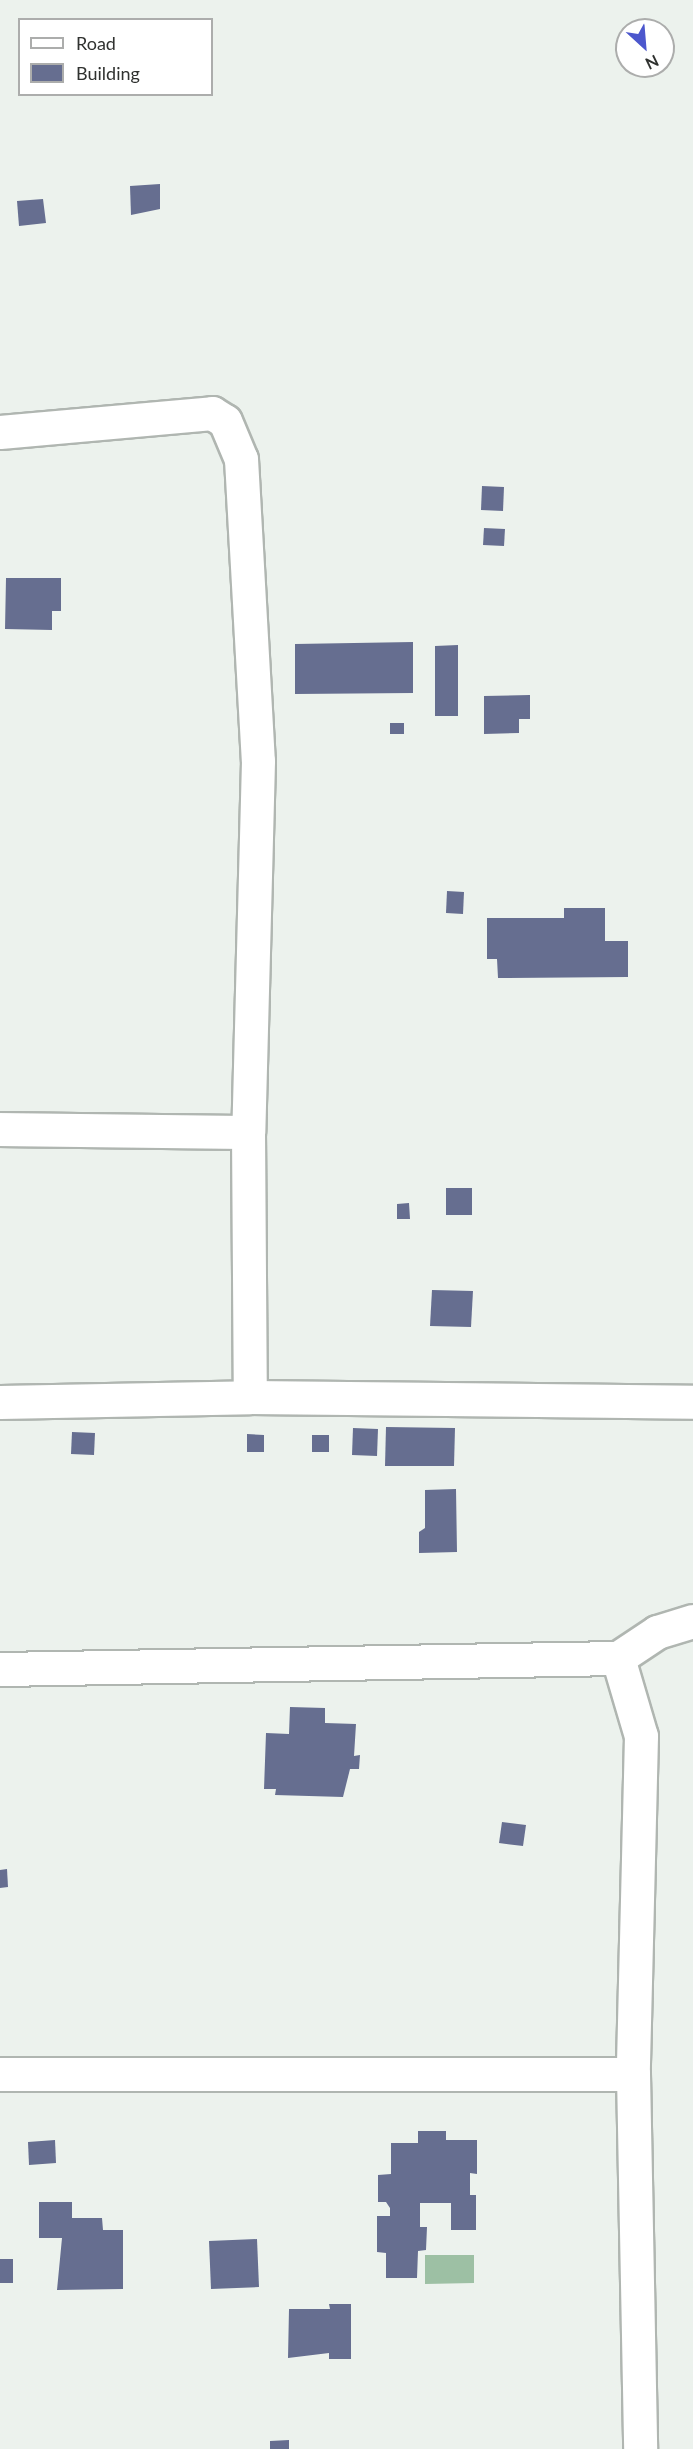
<!DOCTYPE html>
<html>
<head>
<meta charset="utf-8">
<style>
	body { margin:0 }
	#map { position:relative; width:693px; height:2449px; overflow:hidden; background:#ecf2ed; font-family:Lato,sans-serif }
	div>[style] { position:absolute }
	.water>* { inset:0; background:#9dc0a4 }
	.building>* { inset:0; background:#666e90 }
	.roads { filter:drop-shadow(2px 0 #b0b6b1) drop-shadow(-2px 0 #b0b6b1) drop-shadow(0 2px #b0b6b1) drop-shadow(0 -2px #b0b6b1) }
	.minor>* { height:33px; margin:-16.5px; padding:0 16.5px; transform-origin:16.5px; border-radius:16.5px; background:#fff }
	span { translate:-50% -50%; white-space:nowrap; text-align:center; line-height:1.15; -webkit-text-stroke:6px #fff; paint-order:stroke }
	.legend { position:absolute; left:18px; top:18px; width:195px; height:78px; box-sizing:border-box; background:#fff; border:2px solid #acadac; margin:0; padding:8px 10px; list-style:none; font-size:18px; color:#303230 }
	.legend li { display:flex; align-items:center; gap:12px; height:30px }
	.legend b { width:30px; border:2px solid #acadac }
	.north { position:absolute; left:615px; top:18px; width:60px; height:60px; box-sizing:border-box; background:#fff; border:2px solid #acadac; border-radius:50%; rotate:154deg; font-size:16px; font-weight:700; line-height:24px; text-align:center; color:#303230 }
	.north::after { content:''; display:block; margin:auto; width:21px; height:27px; background:#4c57cd; clip-path:polygon(50% 0,100% 100%,50% 72%,0 100%) }
</style>
</head>
<body>
<div id="map">
	<div class="water">
		<i style="clip-path:polygon(425px 2255px,474px 2255px,474px 2283px,425px 2284px)"></i>
	</div>
	<div class="building">
		<i style="clip-path:polygon(160px 184px,160px 209px,131px 215px,130px 186px)"></i>
		<i style="clip-path:polygon(43px 199px,46px 223px,19px 226px,17px 201px)"></i>
		<i style="clip-path:polygon(482px 486px,504px 487px,503px 511px,481px 510px)"></i>
		<i style="clip-path:polygon(484px 528px,505px 529px,504px 546px,483px 545px)"></i>
		<i style="clip-path:polygon(6px 578px,61px 578px,61px 611px,52px 611px,52px 630px,5px 629px)"></i>
		<i style="clip-path:polygon(413px 642px,413px 693px,295px 694px,295px 644px)"></i>
		<i style="clip-path:polygon(458px 645px,458px 716px,435px 716px,435px 646px)"></i>
		<i style="clip-path:polygon(530px 695px,530px 719px,519px 719px,519px 733px,484px 734px,484px 696px)"></i>
		<i style="clip-path:polygon(390px 723px,404px 723px,404px 734px,390px 734px)"></i>
		<i style="clip-path:polygon(447px 891px,464px 892px,463px 914px,446px 913px)"></i>
		<i style="clip-path:polygon(564px 908px,605px 908px,605px 941px,628px 941px,628px 977px,498px 978px,497px 959px,487px 959px,487px 918px,564px 918px)"></i>
		<i style="clip-path:polygon(446px 1188px,472px 1188px,472px 1215px,446px 1215px)"></i>
		<i style="clip-path:polygon(409px 1203px,410px 1219px,397px 1219px,397px 1204px)"></i>
		<i style="clip-path:polygon(432px 1290px,473px 1291px,471px 1327px,430px 1326px)"></i>
		<i style="clip-path:polygon(386px 1427px,455px 1428px,454px 1466px,385px 1466px)"></i>
		<i style="clip-path:polygon(353px 1428px,378px 1429px,377px 1456px,352px 1455px)"></i>
		<i style="clip-path:polygon(72px 1432px,95px 1433px,94px 1455px,71px 1454px)"></i>
		<i style="clip-path:polygon(247px 1434px,264px 1435px,264px 1452px,247px 1452px)"></i>
		<i style="clip-path:polygon(312px 1435px,329px 1435px,329px 1452px,312px 1452px)"></i>
		<i style="clip-path:polygon(456px 1489px,457px 1552px,419px 1553px,419px 1532px,425px 1528px,425px 1490px)"></i>
		<i style="clip-path:polygon(290px 1707px,325px 1708px,325px 1723px,356px 1724px,354px 1756px,360px 1755px,359px 1769px,350px 1769px,343px 1797px,275px 1795px,276px 1789px,264px 1789px,266px 1733px,289px 1734px)"></i>
		<i style="clip-path:polygon(502px 1822px,526px 1825px,523px 1846px,499px 1843px)"></i>
		<i style="clip-path:polygon(7px 1869px,8px 1887px,0 1888px,0 1870px)"></i>
		<i style="clip-path:polygon(418px 2131px,446px 2131px,446px 2140px,477px 2140px,477px 2174px,470px 2173px,470px 2195px,476px 2195px,476px 2230px,451px 2230px,451px 2203px,420px 2203px,420px 2227px,427px 2227px,426px 2250px,418px 2251px,417px 2278px,386px 2278px,386px 2253px,377px 2252px,377px 2216px,390px 2216px,390px 2208px,386px 2202px,378px 2202px,378px 2175px,391px 2174px,391px 2143px,418px 2143px)"></i>
		<i style="clip-path:polygon(55px 2140px,56px 2163px,29px 2165px,28px 2142px)"></i>
		<i style="clip-path:polygon(39px 2202px,72px 2202px,72px 2218px,102px 2218px,103px 2230px,123px 2230px,123px 2289px,57px 2290px,62px 2238px,39px 2238px)"></i>
		<i style="clip-path:polygon(257px 2239px,259px 2287px,211px 2289px,209px 2241px)"></i>
		<i style="clip-path:polygon(0 2259px,13px 2259px,13px 2283px,0 2283px)"></i>
		<i style="clip-path:polygon(329px 2304px,351px 2304px,351px 2359px,329px 2359px,329px 2353px,288px 2358px,289px 2309px,330px 2309px)"></i>
		<i style="clip-path:polygon(289px 2440px,289px 2449px,270px 2449px,270px 2441px)"></i>
	</div>
	<div class="roads">
		<div class="minor">
			<i style="left:0;top:432px;width:213px;rotate:-5.1deg"></i>
			<i style="left:212px;top:413px;width:15px;rotate:32deg"></i>
			<i style="left:225px;top:421px;width:41px;rotate:67.2deg"></i>
			<i style="left:241px;top:459px;width:302px;rotate:86.8deg"></i>
			<i style="left:258px;top:761px;width:371px;rotate:91.5deg"></i>
			<i style="left:248px;top:1132px;width:265px;rotate:89.6deg"></i>
			<i style="left:0;top:1129px;width:248px;rotate:0.7deg"></i>
			<i style="left:0;top:1402px;width:250px;rotate:-1.1deg"></i>
			<i style="left:250px;top:1397px;width:443px;rotate:0.6deg"></i>
			<i style="left:618px;top:1658px;width:81px;rotate:73.6deg"></i>
			<i style="left:641px;top:1736px;width:338px;rotate:91.4deg"></i>
			<i style="left:633px;top:2074px;width:375px;rotate:88.9deg"></i>
			<i style="left:0;top:1669px;width:618px;rotate:-1.02deg"></i>
			<i style="left:618px;top:1658px;width:47px;rotate:-33.7deg"></i>
			<i style="left:657px;top:1632px;width:38px;rotate:-17deg"></i>
			<i style="left:0;top:2074px;width:633px"></i>
		</div>
	</div>
	<ul class="legend">
	<li><b style="height:8px;background:#fff"></b>Road</li>
	<li><b style="height:16px;background:#666e90"></b>Building</li>
	</ul>
	<div class="north">N</div>
</div>
</body>
</html>
